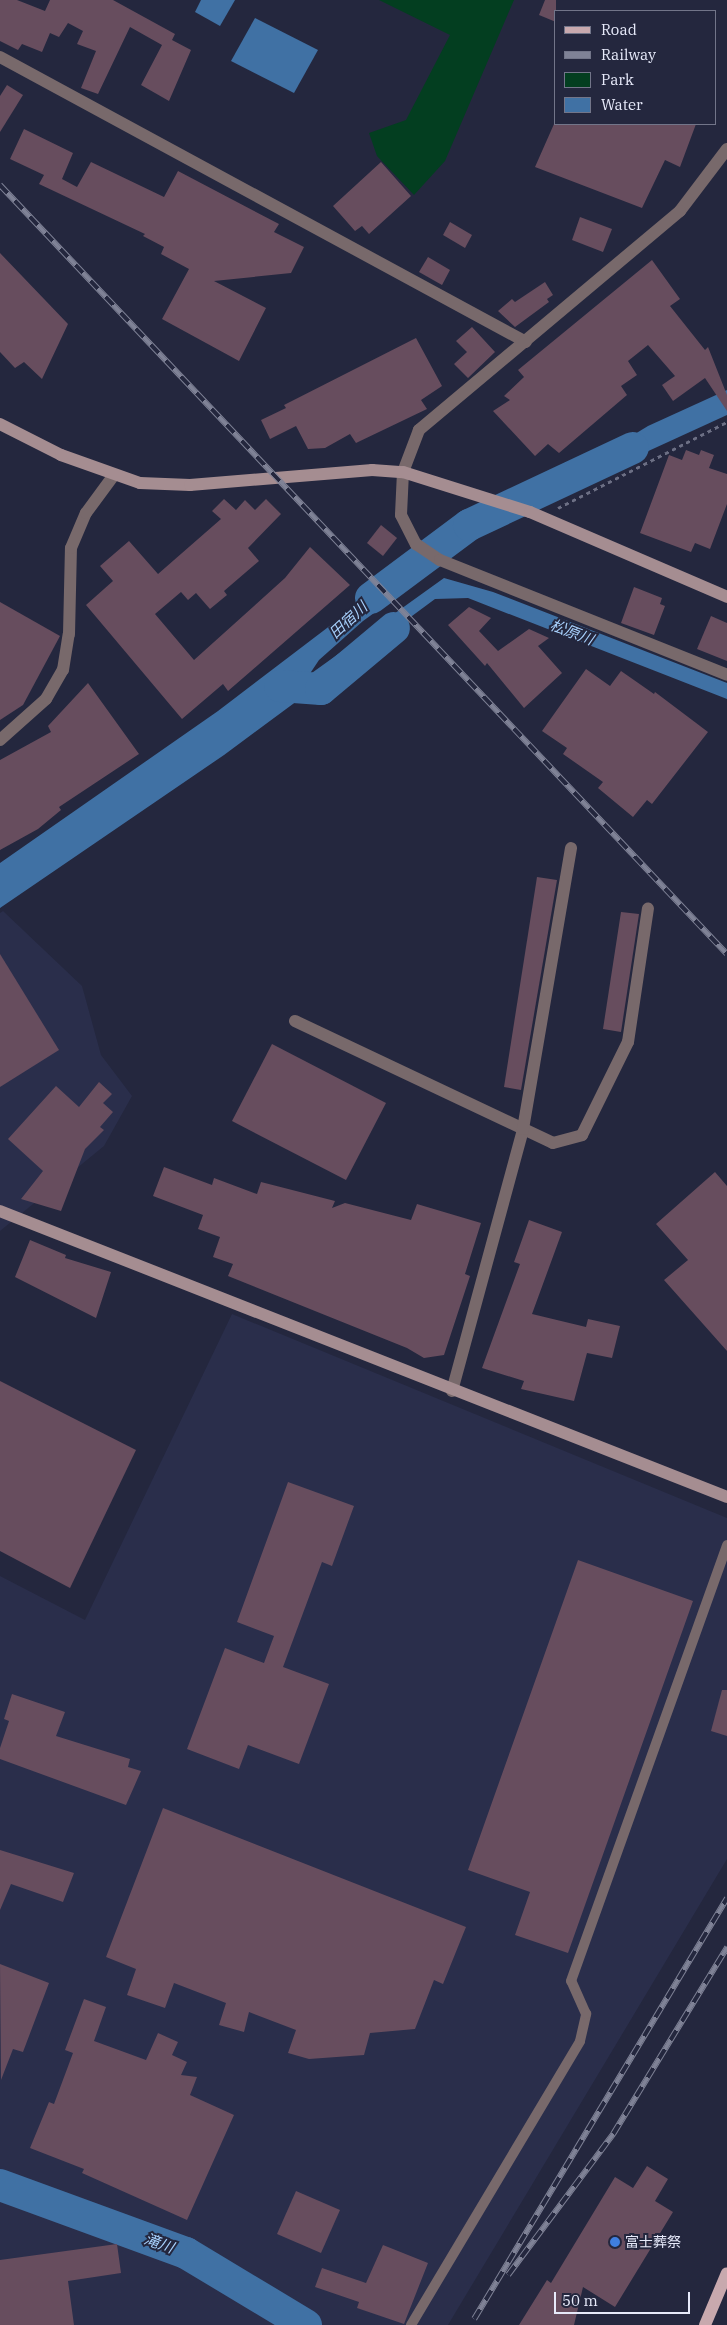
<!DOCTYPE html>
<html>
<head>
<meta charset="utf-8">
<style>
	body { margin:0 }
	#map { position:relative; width:727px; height:2325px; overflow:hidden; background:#24273e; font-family:"IBM Plex Serif","Noto Sans JP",serif }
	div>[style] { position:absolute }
	.built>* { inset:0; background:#2a2e4b }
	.green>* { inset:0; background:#033e20 }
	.water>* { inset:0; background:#4071a4 }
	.river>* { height:32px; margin:-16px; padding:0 16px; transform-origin:16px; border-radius:16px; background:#4071a4 }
	.building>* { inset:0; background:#674d5e }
	.path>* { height:3px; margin-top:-1.5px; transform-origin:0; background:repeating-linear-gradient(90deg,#6c6f84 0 4px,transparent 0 8px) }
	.lane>* { height:10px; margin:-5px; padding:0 5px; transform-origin:5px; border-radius:5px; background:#78696b }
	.street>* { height:12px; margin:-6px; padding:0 6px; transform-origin:6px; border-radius:6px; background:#78696b }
	.secondary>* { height:12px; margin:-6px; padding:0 6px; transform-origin:6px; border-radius:6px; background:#a58d91 }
	.primary>* { height:12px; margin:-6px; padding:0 6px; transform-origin:6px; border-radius:6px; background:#c8a9ae }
	.rail>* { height:5.5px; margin-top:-2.75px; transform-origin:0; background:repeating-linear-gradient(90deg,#24273e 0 11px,#7f8296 0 22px); box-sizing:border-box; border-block:1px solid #7f8296 }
	.dots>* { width:14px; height:14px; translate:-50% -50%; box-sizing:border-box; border:2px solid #24273e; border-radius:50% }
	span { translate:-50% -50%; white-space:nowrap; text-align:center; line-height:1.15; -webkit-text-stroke:4px #24273e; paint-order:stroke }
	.poi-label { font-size:14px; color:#e7eafa }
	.left { translate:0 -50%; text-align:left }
	.water-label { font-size:15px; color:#a8d1fd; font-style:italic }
	.legend { position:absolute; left:554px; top:10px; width:162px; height:115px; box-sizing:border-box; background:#24273e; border:1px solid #727589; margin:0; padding:6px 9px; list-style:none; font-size:15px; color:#e7eafa }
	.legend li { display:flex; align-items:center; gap:10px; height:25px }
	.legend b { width:25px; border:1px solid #727589 }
	.scale { position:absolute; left:554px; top:2292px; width:136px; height:22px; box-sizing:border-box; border:2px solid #e7eafa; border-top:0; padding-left:6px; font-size:15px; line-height:18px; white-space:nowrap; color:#e7eafa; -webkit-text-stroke:4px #24273e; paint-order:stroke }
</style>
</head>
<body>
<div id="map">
	<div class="built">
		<i style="clip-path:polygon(3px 911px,82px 986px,101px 1055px,132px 1096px,104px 1146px,0 1231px,0 913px)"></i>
		<i style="clip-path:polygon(232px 1314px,727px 1518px,727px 1859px,448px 2325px,0 2325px,0 1576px,85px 1620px)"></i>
	</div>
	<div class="green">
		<i style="clip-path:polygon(379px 0,514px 0,445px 161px,414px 195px,377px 156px,369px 133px,406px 120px,450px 35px)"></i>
	</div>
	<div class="water">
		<i style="clip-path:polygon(201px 0,235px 0,220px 26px,195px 12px)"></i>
		<i style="clip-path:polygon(255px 18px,318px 50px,294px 93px,231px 61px)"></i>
		<i style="clip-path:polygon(727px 390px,727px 415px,596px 475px,589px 462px,648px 426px)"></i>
		<i style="clip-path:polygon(435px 569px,363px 621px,319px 660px,309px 675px,444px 578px,493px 592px,727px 683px,727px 699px,468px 598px,435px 599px,224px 755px,0 908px,0 863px,218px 711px,398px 574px)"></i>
	</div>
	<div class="river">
		<i style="left:371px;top:598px;width:122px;rotate:-36.7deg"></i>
		<i style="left:469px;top:525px;width:181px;rotate:-25.2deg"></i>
		<i style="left:280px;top:686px;width:41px;rotate:4.2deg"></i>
		<i style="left:321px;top:689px;width:95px;rotate:-39.9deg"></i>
		<i style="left:0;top:2185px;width:198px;rotate:20.1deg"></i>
		<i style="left:186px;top:2253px;width:140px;rotate:31deg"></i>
	</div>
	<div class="building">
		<i style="clip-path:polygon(0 0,17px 0,45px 11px,50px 0,113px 0,175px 34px,172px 40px,191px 50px,169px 101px,141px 85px,162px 45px,130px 27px,98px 94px,81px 88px,96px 51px,77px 44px,83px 31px,68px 23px,59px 37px,50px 33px,42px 52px,22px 44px,18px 50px,0 41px)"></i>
		<i style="clip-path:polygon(545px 0,556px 0,556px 22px,539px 15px)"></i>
		<i style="clip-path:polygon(7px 85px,23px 95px,0 132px,0 96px)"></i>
		<i style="clip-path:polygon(554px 124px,696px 124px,680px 167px,665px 160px,642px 208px,535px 167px)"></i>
		<i style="clip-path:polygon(24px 129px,73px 153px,62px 179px,77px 187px,91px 162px,164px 197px,178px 171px,279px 224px,274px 232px,304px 247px,291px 273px,214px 281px,266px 308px,239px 361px,162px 319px,189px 269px,161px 254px,164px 247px,143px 236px,145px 234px,39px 184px,44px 175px,10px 159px)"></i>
		<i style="clip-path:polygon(381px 162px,411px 196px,369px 234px,362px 226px,355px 231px,333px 206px)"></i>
		<i style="clip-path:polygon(580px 217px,612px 229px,603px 252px,572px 240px)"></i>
		<i style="clip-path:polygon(450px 222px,472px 235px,465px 248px,443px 235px)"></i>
		<i style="clip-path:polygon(0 253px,68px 324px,42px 379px,24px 362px,15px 368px,0 352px)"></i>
		<i style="clip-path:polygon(428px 257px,450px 270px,442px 285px,419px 272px)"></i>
		<i style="clip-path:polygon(652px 260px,680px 299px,670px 306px,705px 350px,708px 347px,727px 395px,727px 411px,705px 378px,673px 401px,662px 385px,675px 376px,648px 345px,628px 361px,637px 375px,621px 386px,627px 395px,559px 453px,548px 444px,535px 456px,493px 411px,510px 400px,504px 396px,524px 377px,518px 370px)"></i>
		<i style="clip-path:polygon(545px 282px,553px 295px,547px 299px,549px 302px,515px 327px,498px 311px,512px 299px,515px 302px)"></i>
		<i style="clip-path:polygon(472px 327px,495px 352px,468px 378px,454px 364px,467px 352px,456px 341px)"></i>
		<i style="clip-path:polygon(416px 338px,442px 386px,421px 400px,427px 409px,356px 443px,350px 434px,325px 448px,308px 449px,296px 426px,270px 439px,261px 420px,286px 408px,284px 405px)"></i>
		<i style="clip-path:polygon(686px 450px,699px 455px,701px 450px,714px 455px,709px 468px,727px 474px,727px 504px,710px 549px,695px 543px,691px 552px,640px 533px,669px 455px,682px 460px)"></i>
		<i style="clip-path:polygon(224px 499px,236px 510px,245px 500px,255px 510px,266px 499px,281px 514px,248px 548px,259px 561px,224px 591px,227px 595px,210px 609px,196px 593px,188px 600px,181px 592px,155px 614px,194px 660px,285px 578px,310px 547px,350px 585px,228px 691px,223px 684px,182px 719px,86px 605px,113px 581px,100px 566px,129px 541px,158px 574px,221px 519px,212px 511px)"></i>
		<i style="clip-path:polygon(381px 525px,397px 538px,383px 556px,367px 543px)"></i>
		<i style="clip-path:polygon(634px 587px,662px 598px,660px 604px,665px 606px,654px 635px,621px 623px)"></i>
		<i style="clip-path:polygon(0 602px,60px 636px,23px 705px,0 720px)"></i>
		<i style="clip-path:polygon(469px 607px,491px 618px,479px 631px,498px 651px,529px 629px,549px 638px,538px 646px,562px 673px,524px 708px,487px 663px,485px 666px,448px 625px)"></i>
		<i style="clip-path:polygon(711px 616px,727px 623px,727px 661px,697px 649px)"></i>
		<i style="clip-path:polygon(586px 669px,610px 686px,621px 671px,654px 694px,655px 692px,708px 732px,652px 804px,647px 800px,633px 817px,598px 788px,603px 782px,563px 754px,567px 748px,542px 731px)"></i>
		<i style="clip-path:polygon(88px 683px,139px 754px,59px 807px,61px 810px,38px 829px,0 850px,0 760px,51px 732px,48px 726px)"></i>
		<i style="clip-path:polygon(537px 877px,557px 880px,521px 1090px,504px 1087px)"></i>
		<i style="clip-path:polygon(621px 912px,639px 914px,621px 1032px,603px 1029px)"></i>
		<i style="clip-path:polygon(0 954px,59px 1050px,0 1087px)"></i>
		<i style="clip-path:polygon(272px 1044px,386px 1103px,346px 1180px,232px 1121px)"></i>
		<i style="clip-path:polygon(99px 1082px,112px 1094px,103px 1103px,113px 1112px,100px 1127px,104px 1130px,85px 1149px,61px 1211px,21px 1199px,43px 1171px,8px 1139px,56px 1086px,79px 1107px)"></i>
		<i style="clip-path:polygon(164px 1167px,212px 1185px,214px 1178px,257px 1194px,261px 1182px,335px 1201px,332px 1208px,345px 1203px,411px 1220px,417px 1204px,481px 1223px,465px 1274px,470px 1276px,444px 1355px,424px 1358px,407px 1348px,228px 1276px,233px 1264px,213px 1257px,220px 1237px,198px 1229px,203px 1215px,153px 1196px)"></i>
		<i style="clip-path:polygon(715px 1172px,727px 1186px,727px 1351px,664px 1280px,688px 1260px,656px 1224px)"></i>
		<i style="clip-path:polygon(529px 1220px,562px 1232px,532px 1314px,586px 1327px,588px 1319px,620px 1326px,612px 1358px,587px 1353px,574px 1401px,521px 1389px,524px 1381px,482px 1368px,520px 1264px,514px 1262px)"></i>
		<i style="clip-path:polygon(30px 1240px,66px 1255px,65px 1258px,111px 1272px,96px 1318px,15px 1277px)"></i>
		<i style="clip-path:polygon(0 1381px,136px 1450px,70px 1588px,0 1551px)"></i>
		<i style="clip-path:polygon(288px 1482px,354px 1506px,332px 1566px,322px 1562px,283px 1667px,329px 1684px,299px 1764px,248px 1745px,239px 1769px,187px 1749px,225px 1648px,264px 1663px,274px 1636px,237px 1622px)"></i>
		<i style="clip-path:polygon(578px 1560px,693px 1601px,568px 1953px,515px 1935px,530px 1892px,468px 1870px)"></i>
		<i style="clip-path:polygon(722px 1690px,727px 1690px,727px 1736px,711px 1731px)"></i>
		<i style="clip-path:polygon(12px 1694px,65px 1712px,56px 1736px,130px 1759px,128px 1767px,141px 1771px,126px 1805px,0 1759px,0 1748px,9px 1721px,4px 1719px)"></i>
		<i style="clip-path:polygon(163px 1808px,466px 1927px,443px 1984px,434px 1980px,415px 2029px,370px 2033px,364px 2055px,309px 2059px,288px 2053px,296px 2030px,249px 2012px,244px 2032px,219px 2025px,226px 2003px,174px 1983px,165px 2008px,127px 1995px,136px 1969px,106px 1957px)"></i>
		<i style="clip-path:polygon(0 1850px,74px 1873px,63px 1902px,11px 1884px,0 1910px)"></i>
		<i style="clip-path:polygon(0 1964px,49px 1983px,23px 2052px,13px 2049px,1px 2080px)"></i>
		<i style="clip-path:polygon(84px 1999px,106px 2007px,94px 2041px,146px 2060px,158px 2033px,178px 2042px,172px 2055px,187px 2062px,181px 2075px,197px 2077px,190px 2095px,234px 2115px,187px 2220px,82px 2173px,84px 2169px,30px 2148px,49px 2102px,54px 2104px,73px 2053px,65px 2050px)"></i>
		<i style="clip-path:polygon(647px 2166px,668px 2179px,655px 2201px,673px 2212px,615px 2307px,583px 2287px,574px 2325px,519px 2325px,547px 2280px,551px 2283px,615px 2177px,633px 2188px)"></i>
		<i style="clip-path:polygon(296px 2191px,340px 2210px,321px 2253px,277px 2234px)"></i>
		<i style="clip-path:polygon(117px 2244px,121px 2273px,68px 2281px,74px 2325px,0 2325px,0 2260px)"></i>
		<i style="clip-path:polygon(383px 2245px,428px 2263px,404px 2324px,357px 2308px,359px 2302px,315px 2287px,322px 2268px,366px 2283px)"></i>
	</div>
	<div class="path">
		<i style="left:558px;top:508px;width:190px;rotate:-27deg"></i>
	</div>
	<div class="lane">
		<i style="left:411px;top:2325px;width:330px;rotate:-59.2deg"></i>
		<i style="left:580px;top:2041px;width:28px;rotate:-77deg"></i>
		<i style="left:586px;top:2014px;width:36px;rotate:-114deg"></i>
		<i style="left:571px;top:1981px;width:463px;rotate:-70.3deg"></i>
	</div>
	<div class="street">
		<i style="left:0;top:57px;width:598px;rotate:28.45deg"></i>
		<i style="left:727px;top:149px;width:78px;rotate:127.2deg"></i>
		<i style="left:680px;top:211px;width:341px;rotate:140deg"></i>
		<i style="left:419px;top:430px;width:45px;rotate:110.9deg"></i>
		<i style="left:403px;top:472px;width:43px;rotate:92.7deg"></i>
		<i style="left:401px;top:515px;width:33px;rotate:63deg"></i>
		<i style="left:416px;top:544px;width:29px;rotate:34deg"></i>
		<i style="left:440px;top:560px;width:309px;rotate:21.8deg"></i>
		<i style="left:0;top:740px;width:62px;rotate:-41.7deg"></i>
		<i style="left:46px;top:699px;width:34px;rotate:-60deg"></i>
		<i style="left:63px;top:670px;width:36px;rotate:-81deg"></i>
		<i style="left:69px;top:634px;width:86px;rotate:-88.7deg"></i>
		<i style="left:71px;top:548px;width:38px;rotate:-67deg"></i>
		<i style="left:86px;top:513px;width:47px;rotate:-53.6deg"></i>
		<i style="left:295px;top:1021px;width:285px;rotate:25.3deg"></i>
		<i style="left:553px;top:1143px;width:30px;rotate:-15deg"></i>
		<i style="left:582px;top:1135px;width:104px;rotate:-63.7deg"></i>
		<i style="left:628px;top:1042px;width:135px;rotate:-81.5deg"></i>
		<i style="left:452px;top:1391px;width:271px;rotate:-74.8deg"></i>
		<i style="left:523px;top:1129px;width:285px;rotate:-80.3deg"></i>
	</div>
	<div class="secondary">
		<i style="left:0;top:424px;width:68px;rotate:26.9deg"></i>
		<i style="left:61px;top:455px;width:84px;rotate:19.5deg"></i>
		<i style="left:140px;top:483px;width:50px;rotate:2.3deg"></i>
		<i style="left:190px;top:485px;width:183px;rotate:-4.7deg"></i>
		<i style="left:372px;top:470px;width:31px;rotate:4deg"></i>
		<i style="left:403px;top:472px;width:133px;rotate:17.5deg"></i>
		<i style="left:530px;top:512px;width:215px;rotate:23.3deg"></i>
		<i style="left:0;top:1211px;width:781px;rotate:21.47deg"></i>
	</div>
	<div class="primary">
		<i style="left:705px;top:2325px;width:56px;rotate:-67.1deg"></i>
	</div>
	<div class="rail">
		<i style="left:0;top:185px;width:1058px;rotate:46.61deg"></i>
		<i style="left:508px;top:2275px;width:176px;rotate:-53.3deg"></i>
		<i style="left:613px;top:2134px;width:219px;rotate:-58.6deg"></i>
		<i style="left:474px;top:2319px;width:491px;rotate:-59deg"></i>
	</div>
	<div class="dots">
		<i style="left:615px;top:2242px;background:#3f7fe0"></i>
	</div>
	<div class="poi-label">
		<span class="left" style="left:625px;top:2242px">富士葬祭</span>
	</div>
	<div class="water-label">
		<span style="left:348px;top:620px;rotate:-43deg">田宿川</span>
		<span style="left:572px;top:632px;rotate:21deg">松原川</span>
		<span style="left:159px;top:2243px;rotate:20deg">滝川</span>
	</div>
	<ul class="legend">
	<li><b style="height:6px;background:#c8a9ae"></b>Road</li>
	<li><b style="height:6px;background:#7f8296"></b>Railway</li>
	<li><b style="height:14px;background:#033e20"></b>Park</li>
	<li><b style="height:14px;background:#4071a4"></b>Water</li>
	</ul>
	<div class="scale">50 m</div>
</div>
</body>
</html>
